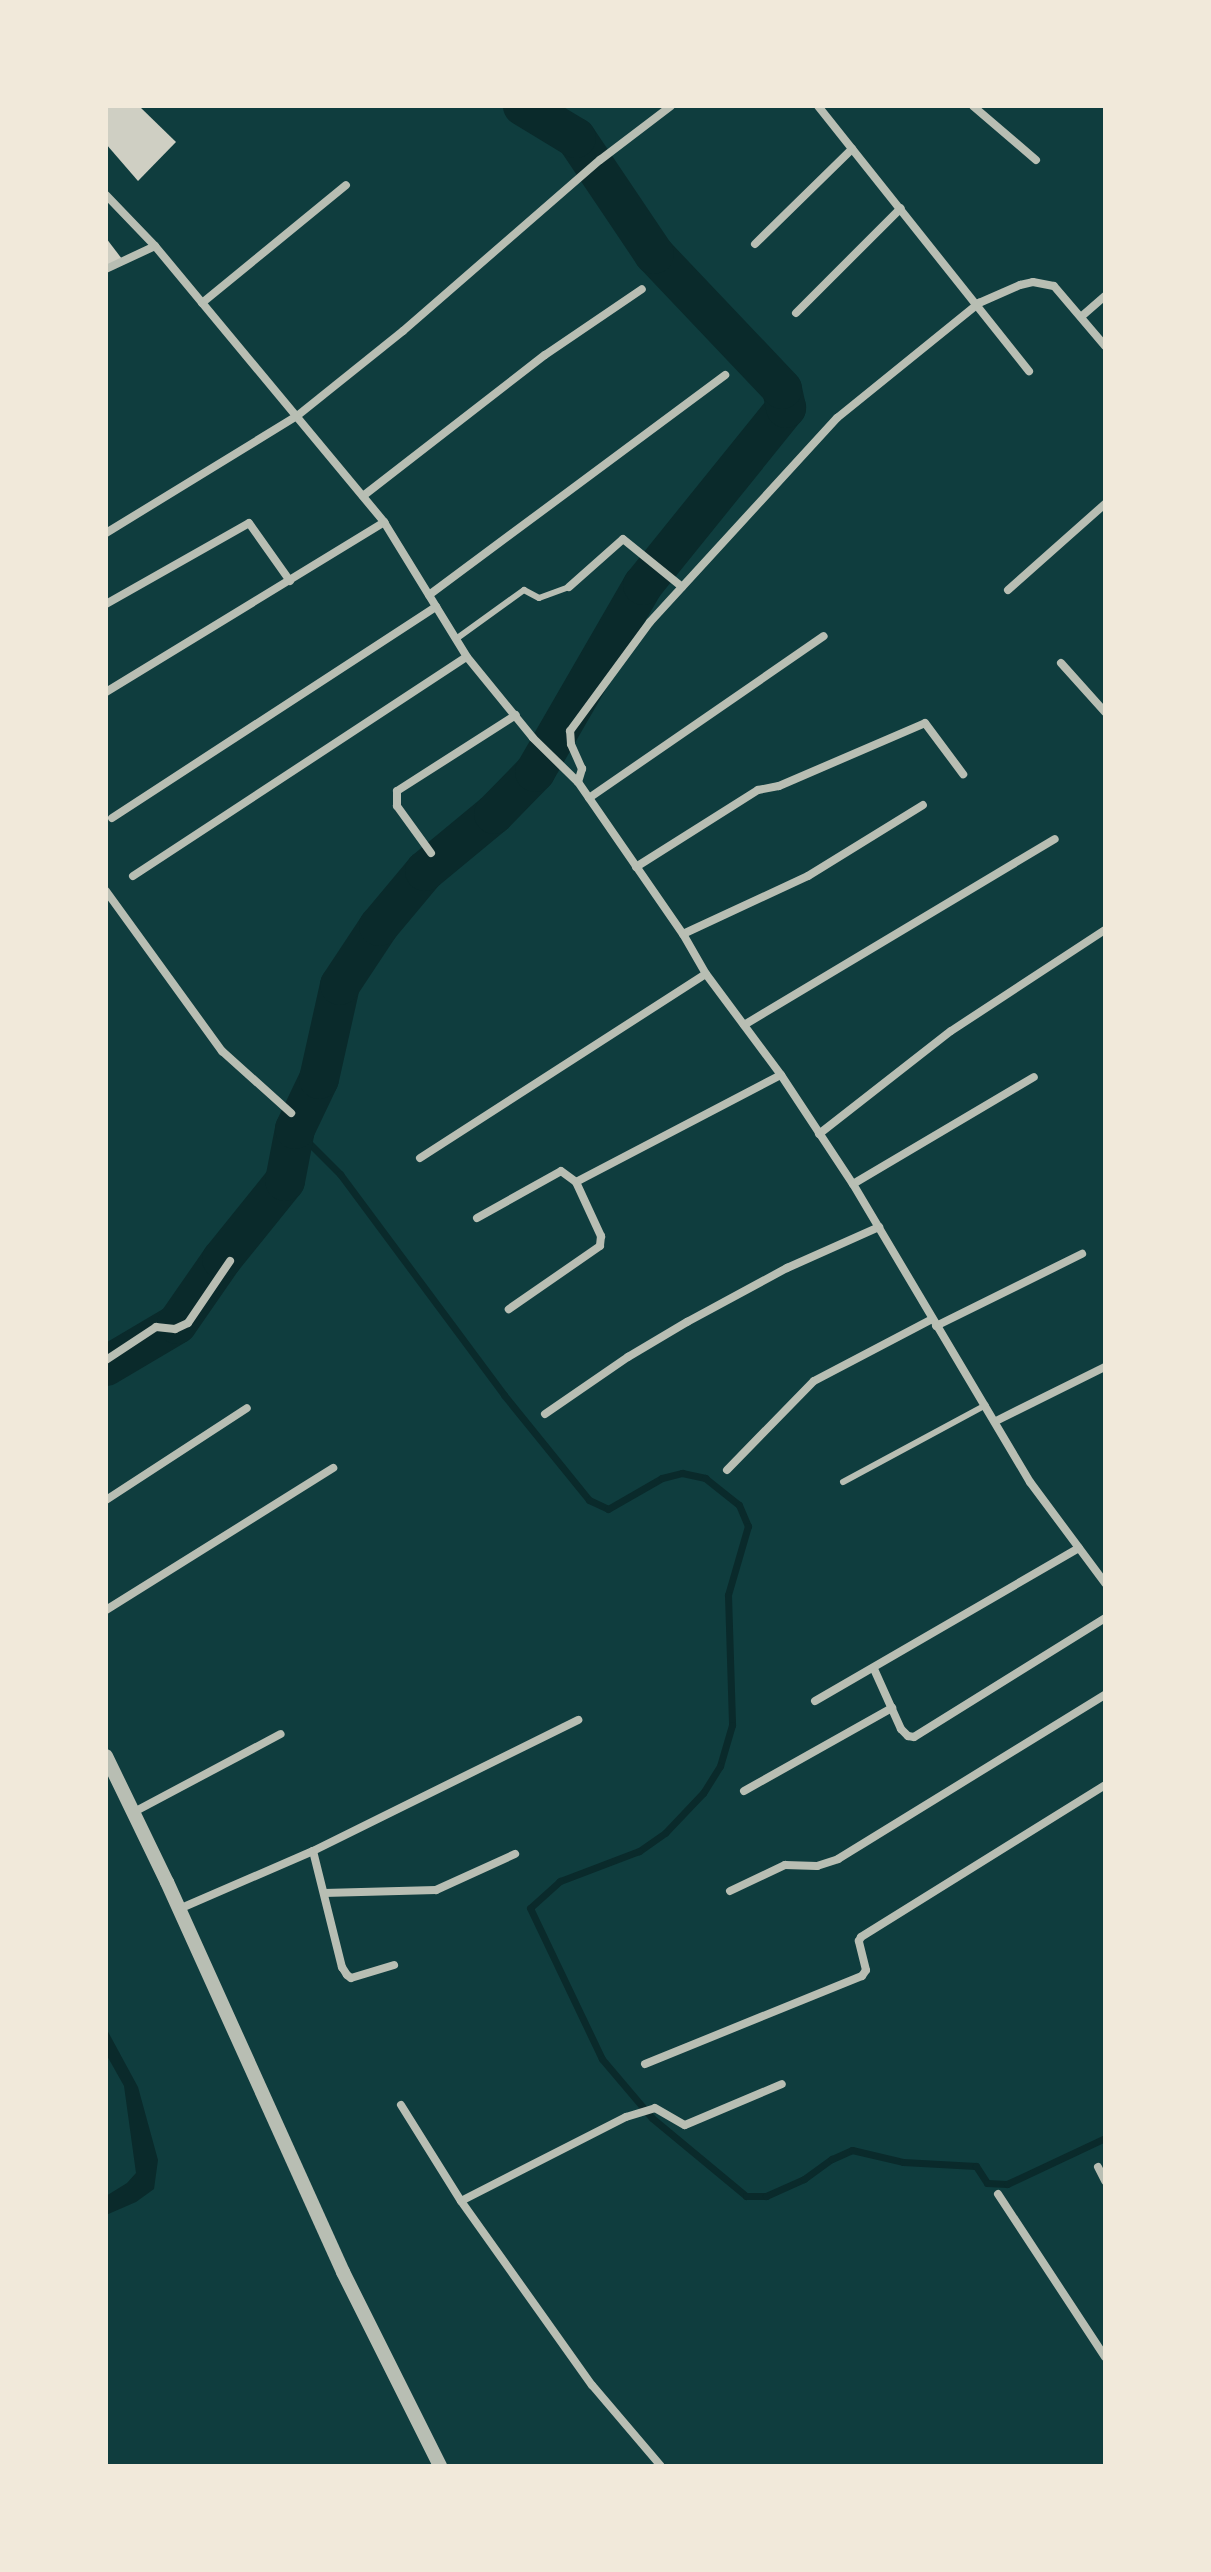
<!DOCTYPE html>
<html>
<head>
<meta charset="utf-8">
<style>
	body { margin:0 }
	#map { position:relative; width:1211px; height:2572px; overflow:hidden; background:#0f3d3e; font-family:"Nunito Sans",sans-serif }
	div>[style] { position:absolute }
	.water>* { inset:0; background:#0a2a2b }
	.stream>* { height:7px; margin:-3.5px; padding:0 3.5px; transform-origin:3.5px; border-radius:3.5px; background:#0a2a2b }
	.river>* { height:40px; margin:-20px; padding:0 20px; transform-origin:20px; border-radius:20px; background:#0a2a2b }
	.building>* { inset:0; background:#cfcfc3 }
	.service>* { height:6px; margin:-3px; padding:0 3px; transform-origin:3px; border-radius:3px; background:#b8beb3 }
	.minor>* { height:8px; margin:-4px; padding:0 4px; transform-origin:4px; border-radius:4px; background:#b8beb3 }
	.tertiary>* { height:14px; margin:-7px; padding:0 7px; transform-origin:7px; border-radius:7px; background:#b8beb3 }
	span { translate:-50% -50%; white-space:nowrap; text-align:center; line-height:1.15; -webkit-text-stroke:7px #f1e9da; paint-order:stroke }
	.frame { position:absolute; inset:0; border:108px solid #f1e9da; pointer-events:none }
</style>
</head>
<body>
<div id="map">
	<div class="water">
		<i style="clip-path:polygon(106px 2028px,138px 2087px,158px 2160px,154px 2189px,136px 2202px,106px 2215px,106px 2196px,127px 2183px,136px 2173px,124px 2086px,106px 2054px)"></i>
	</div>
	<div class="stream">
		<i style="left:295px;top:1129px;width:64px;rotate:45deg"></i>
		<i style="left:340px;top:1174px;width:275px;rotate:53.4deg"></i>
		<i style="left:504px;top:1395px;width:135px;rotate:51deg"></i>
		<i style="left:589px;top:1500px;width:21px;rotate:25deg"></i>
		<i style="left:608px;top:1509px;width:62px;rotate:-29.9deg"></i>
		<i style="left:662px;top:1478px;width:21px;rotate:-14deg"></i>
		<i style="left:682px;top:1473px;width:24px;rotate:12deg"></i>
		<i style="left:705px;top:1478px;width:43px;rotate:38.5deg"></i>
		<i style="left:739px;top:1505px;width:23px;rotate:67deg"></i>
		<i style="left:748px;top:1526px;width:72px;rotate:106.2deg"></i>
		<i style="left:728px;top:1595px;width:130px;rotate:88.2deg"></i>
		<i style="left:732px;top:1725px;width:43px;rotate:106.3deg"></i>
		<i style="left:720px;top:1766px;width:32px;rotate:122deg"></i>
		<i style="left:703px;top:1793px;width:55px;rotate:133.5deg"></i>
		<i style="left:665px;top:1833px;width:32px;rotate:145deg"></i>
		<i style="left:639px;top:1851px;width:85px;rotate:159.2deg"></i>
		<i style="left:560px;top:1881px;width:40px;rotate:138deg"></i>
		<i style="left:530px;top:1908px;width:167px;rotate:64.5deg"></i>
		<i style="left:602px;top:2059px;width:77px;rotate:49.7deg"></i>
		<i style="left:652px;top:2118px;width:122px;rotate:39.7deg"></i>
		<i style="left:746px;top:2196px;width:20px"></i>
		<i style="left:766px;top:2196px;width:42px;rotate:-24.1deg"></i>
		<i style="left:804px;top:2179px;width:34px;rotate:-36deg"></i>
		<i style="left:832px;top:2159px;width:22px;rotate:-24deg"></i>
		<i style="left:852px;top:2150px;width:52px;rotate:13.2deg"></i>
		<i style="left:903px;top:2162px;width:73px;rotate:3.1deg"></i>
		<i style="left:976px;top:2166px;width:20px;rotate:57deg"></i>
		<i style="left:987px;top:2183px;width:20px;rotate:3deg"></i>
		<i style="left:1007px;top:2184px;width:108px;rotate:-25.1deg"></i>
	</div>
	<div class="river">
		<i style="left:106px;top:1366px;width:82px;rotate:-30.6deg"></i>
		<i style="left:177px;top:1324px;width:79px;rotate:-55.3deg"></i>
		<i style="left:222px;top:1259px;width:100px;rotate:-51.1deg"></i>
		<i style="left:285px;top:1181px;width:53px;rotate:-79.1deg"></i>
		<i style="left:295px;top:1129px;width:55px;rotate:-64.4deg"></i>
		<i style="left:319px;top:1079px;width:96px;rotate:-77.4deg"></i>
		<i style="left:340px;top:985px;width:71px;rotate:-56.5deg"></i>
		<i style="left:379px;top:926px;width:72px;rotate:-50.1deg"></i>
		<i style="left:425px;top:871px;width:89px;rotate:-39.6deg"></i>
		<i style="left:494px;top:814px;width:59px;rotate:-45.7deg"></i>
		<i style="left:535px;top:772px;width:216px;rotate:-60deg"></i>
		<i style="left:643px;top:585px;width:228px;rotate:-51.1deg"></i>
		<i style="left:786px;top:408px;width:19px;rotate:-102deg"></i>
		<i style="left:782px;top:389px;width:186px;rotate:-133.5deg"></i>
		<i style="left:654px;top:254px;width:140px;rotate:-123.9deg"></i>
		<i style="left:576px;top:138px;width:62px;rotate:-148.9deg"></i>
	</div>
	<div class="building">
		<i style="clip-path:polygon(108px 106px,139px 106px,176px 142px,138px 181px,106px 144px)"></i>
		<i style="clip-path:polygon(106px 238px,122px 259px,106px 266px)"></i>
	</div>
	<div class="service">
		<i style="left:456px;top:639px;width:84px;rotate:-35.8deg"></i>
		<i style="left:524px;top:590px;width:17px;rotate:28deg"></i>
		<i style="left:539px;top:598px;width:32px;rotate:-20deg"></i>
		<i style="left:843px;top:1482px;width:162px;rotate:-28.3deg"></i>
	</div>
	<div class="minor">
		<i style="left:818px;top:106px;width:339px;rotate:51.5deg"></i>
		<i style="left:973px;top:106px;width:83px;rotate:40.6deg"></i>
		<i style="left:106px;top:195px;width:71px;rotate:46.1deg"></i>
		<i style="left:155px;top:246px;width:359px;rotate:50.3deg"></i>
		<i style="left:384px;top:522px;width:158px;rotate:58.4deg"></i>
		<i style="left:467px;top:657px;width:104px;rotate:50.8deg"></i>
		<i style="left:533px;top:738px;width:63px;rotate:44.4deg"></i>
		<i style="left:578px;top:782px;width:185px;rotate:55.4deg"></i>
		<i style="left:683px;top:934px;width:46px;rotate:60.1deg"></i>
		<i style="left:706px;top:974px;width:126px;rotate:53.4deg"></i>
		<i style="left:781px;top:1075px;width:131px;rotate:56.6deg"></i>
		<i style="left:853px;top:1184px;width:347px;rotate:59.3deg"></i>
		<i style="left:1030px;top:1482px;width:126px;rotate:53.4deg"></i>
		<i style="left:755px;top:244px;width:136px;rotate:-44.4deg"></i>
		<i style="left:106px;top:269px;width:54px;rotate:-25.1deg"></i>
		<i style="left:202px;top:303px;width:186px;rotate:-39.3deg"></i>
		<i style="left:796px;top:313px;width:148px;rotate:-45deg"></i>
		<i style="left:1082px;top:316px;width:30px;rotate:-41deg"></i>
		<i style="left:363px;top:496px;width:230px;rotate:-37.8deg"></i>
		<i style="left:545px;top:355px;width:117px;rotate:-34.2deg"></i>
		<i style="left:106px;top:533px;width:224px;rotate:-31.5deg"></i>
		<i style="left:297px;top:416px;width:136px;rotate:-38.7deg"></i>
		<i style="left:403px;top:331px;width:261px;rotate:-41deg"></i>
		<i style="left:600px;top:160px;width:89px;rotate:-37.3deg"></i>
		<i style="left:569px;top:587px;width:72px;rotate:-41.6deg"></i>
		<i style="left:623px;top:539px;width:76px;rotate:39.1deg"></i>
		<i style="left:1008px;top:590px;width:130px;rotate:-41.6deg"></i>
		<i style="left:429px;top:595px;width:369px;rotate:-36.6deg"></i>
		<i style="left:106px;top:604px;width:164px;rotate:-29.5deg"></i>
		<i style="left:249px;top:523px;width:71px;rotate:54.7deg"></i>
		<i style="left:1061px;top:663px;width:66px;rotate:48.1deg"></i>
		<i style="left:106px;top:692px;width:326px;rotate:-31.4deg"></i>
		<i style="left:578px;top:782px;width:14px;rotate:-73deg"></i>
		<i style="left:582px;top:769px;width:27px;rotate:-114deg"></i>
		<i style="left:571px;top:744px;width:13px;rotate:-94deg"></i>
		<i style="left:570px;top:731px;width:135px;rotate:-53.7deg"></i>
		<i style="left:650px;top:622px;width:277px;rotate:-47.5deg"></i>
		<i style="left:837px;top:418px;width:183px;rotate:-39deg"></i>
		<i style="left:979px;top:303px;width:45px;rotate:-23.7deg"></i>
		<i style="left:1020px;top:285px;width:13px;rotate:-13deg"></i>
		<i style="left:1033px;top:282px;width:21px;rotate:11deg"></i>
		<i style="left:1054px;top:286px;width:79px;rotate:49.6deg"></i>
		<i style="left:589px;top:798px;width:285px;rotate:-34.6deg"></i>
		<i style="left:112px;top:818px;width:387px;rotate:-33.1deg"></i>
		<i style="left:431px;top:853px;width:58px;rotate:-125.9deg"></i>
		<i style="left:397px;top:806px;width:15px;rotate:-90deg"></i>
		<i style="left:397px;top:791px;width:141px;rotate:-32.6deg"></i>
		<i style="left:636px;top:867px;width:144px;rotate:-32.3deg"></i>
		<i style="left:758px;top:790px;width:21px;rotate:-11deg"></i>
		<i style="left:779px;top:786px;width:159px;rotate:-23.3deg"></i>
		<i style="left:925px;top:723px;width:64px;rotate:53.3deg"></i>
		<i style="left:133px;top:876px;width:399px;rotate:-33.3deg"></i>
		<i style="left:106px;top:891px;width:198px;rotate:54.1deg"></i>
		<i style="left:222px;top:1051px;width:93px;rotate:41.9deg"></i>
		<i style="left:683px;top:934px;width:138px;rotate:-24.9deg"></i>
		<i style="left:808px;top:876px;width:135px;rotate:-31.7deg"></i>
		<i style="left:744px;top:1025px;width:362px;rotate:-30.9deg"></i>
		<i style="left:819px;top:1134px;width:167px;rotate:-38deg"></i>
		<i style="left:951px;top:1031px;width:184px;rotate:-33.3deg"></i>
		<i style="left:420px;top:1158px;width:340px;rotate:-32.8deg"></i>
		<i style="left:576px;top:1182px;width:231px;rotate:-27.6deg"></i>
		<i style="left:853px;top:1184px;width:210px;rotate:-30.6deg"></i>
		<i style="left:477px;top:1218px;width:96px;rotate:-29.2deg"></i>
		<i style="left:561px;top:1171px;width:19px;rotate:36deg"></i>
		<i style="left:576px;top:1182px;width:60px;rotate:65.2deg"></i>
		<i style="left:601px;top:1236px;width:10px;rotate:96deg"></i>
		<i style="left:600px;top:1246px;width:111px;rotate:145.3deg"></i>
		<i style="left:936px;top:1326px;width:163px;rotate:-26.3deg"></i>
		<i style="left:106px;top:1360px;width:60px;rotate:-33.4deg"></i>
		<i style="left:156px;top:1327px;width:19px;rotate:6deg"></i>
		<i style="left:175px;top:1329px;width:14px;rotate:-25deg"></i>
		<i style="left:188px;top:1323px;width:75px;rotate:-55.9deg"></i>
		<i style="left:545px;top:1414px;width:101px;rotate:-34.5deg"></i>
		<i style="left:628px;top:1357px;width:69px;rotate:-30.7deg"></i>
		<i style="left:687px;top:1322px;width:114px;rotate:-28.4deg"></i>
		<i style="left:787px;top:1268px;width:101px;rotate:-24deg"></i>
		<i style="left:996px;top:1421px;width:122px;rotate:-26.4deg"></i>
		<i style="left:727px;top:1470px;width:124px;rotate:-45.7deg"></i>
		<i style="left:814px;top:1381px;width:133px;rotate:-27.7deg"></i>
		<i style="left:106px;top:1500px;width:168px;rotate:-33.1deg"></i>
		<i style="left:106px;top:1610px;width:268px;rotate:-32deg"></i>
		<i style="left:874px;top:1669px;width:66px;rotate:65.8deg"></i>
		<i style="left:901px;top:1729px;width:10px;rotate:45deg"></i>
		<i style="left:908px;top:1736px;width:6px;rotate:9deg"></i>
		<i style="left:914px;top:1737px;width:225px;rotate:-31.9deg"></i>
		<i style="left:815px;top:1701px;width:305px;rotate:-30.1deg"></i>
		<i style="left:744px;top:1791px;width:170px;rotate:-29.3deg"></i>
		<i style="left:134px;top:1812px;width:166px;rotate:-28deg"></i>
		<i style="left:313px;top:1851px;width:120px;rotate:76deg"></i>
		<i style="left:342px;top:1967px;width:9px;rotate:58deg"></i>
		<i style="left:347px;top:1975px;width:5px;rotate:37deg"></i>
		<i style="left:351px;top:1978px;width:45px;rotate:-16.8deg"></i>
		<i style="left:730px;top:1891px;width:61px;rotate:-25.3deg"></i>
		<i style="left:785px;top:1865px;width:32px;rotate:2deg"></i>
		<i style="left:817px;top:1866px;width:22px;rotate:-18deg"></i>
		<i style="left:838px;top:1859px;width:313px;rotate:-31.6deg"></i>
		<i style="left:324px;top:1893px;width:112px;rotate:-1.5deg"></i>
		<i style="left:436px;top:1890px;width:87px;rotate:-24.5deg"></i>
		<i style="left:179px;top:1909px;width:146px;rotate:-23.4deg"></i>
		<i style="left:313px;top:1851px;width:296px;rotate:-26.3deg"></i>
		<i style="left:645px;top:2064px;width:234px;rotate:-22.1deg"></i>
		<i style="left:862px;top:1976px;width:7px;rotate:-56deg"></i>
		<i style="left:866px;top:1970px;width:30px;rotate:-104deg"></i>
		<i style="left:859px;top:1941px;width:4px;rotate:-63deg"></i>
		<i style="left:861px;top:1937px;width:287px;rotate:-31.9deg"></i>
		<i style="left:401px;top:2105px;width:113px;rotate:58deg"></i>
		<i style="left:461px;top:2201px;width:226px;rotate:54.6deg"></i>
		<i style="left:592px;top:2385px;width:106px;rotate:49.6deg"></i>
		<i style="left:1098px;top:2167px;width:16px;rotate:63deg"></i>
		<i style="left:998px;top:2194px;width:195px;rotate:56.7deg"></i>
		<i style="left:461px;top:2201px;width:185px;rotate:-27deg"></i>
		<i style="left:626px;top:2117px;width:30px;rotate:-17deg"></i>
		<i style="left:655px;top:2108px;width:34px;rotate:30deg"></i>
		<i style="left:685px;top:2125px;width:105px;rotate:-22.9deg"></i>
	</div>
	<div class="tertiary">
		<i style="left:106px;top:1756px;width:140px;rotate:64.2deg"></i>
		<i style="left:167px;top:1882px;width:428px;rotate:65.7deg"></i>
		<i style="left:343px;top:2272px;width:217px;rotate:63.4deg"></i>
	</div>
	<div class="frame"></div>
</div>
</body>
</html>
